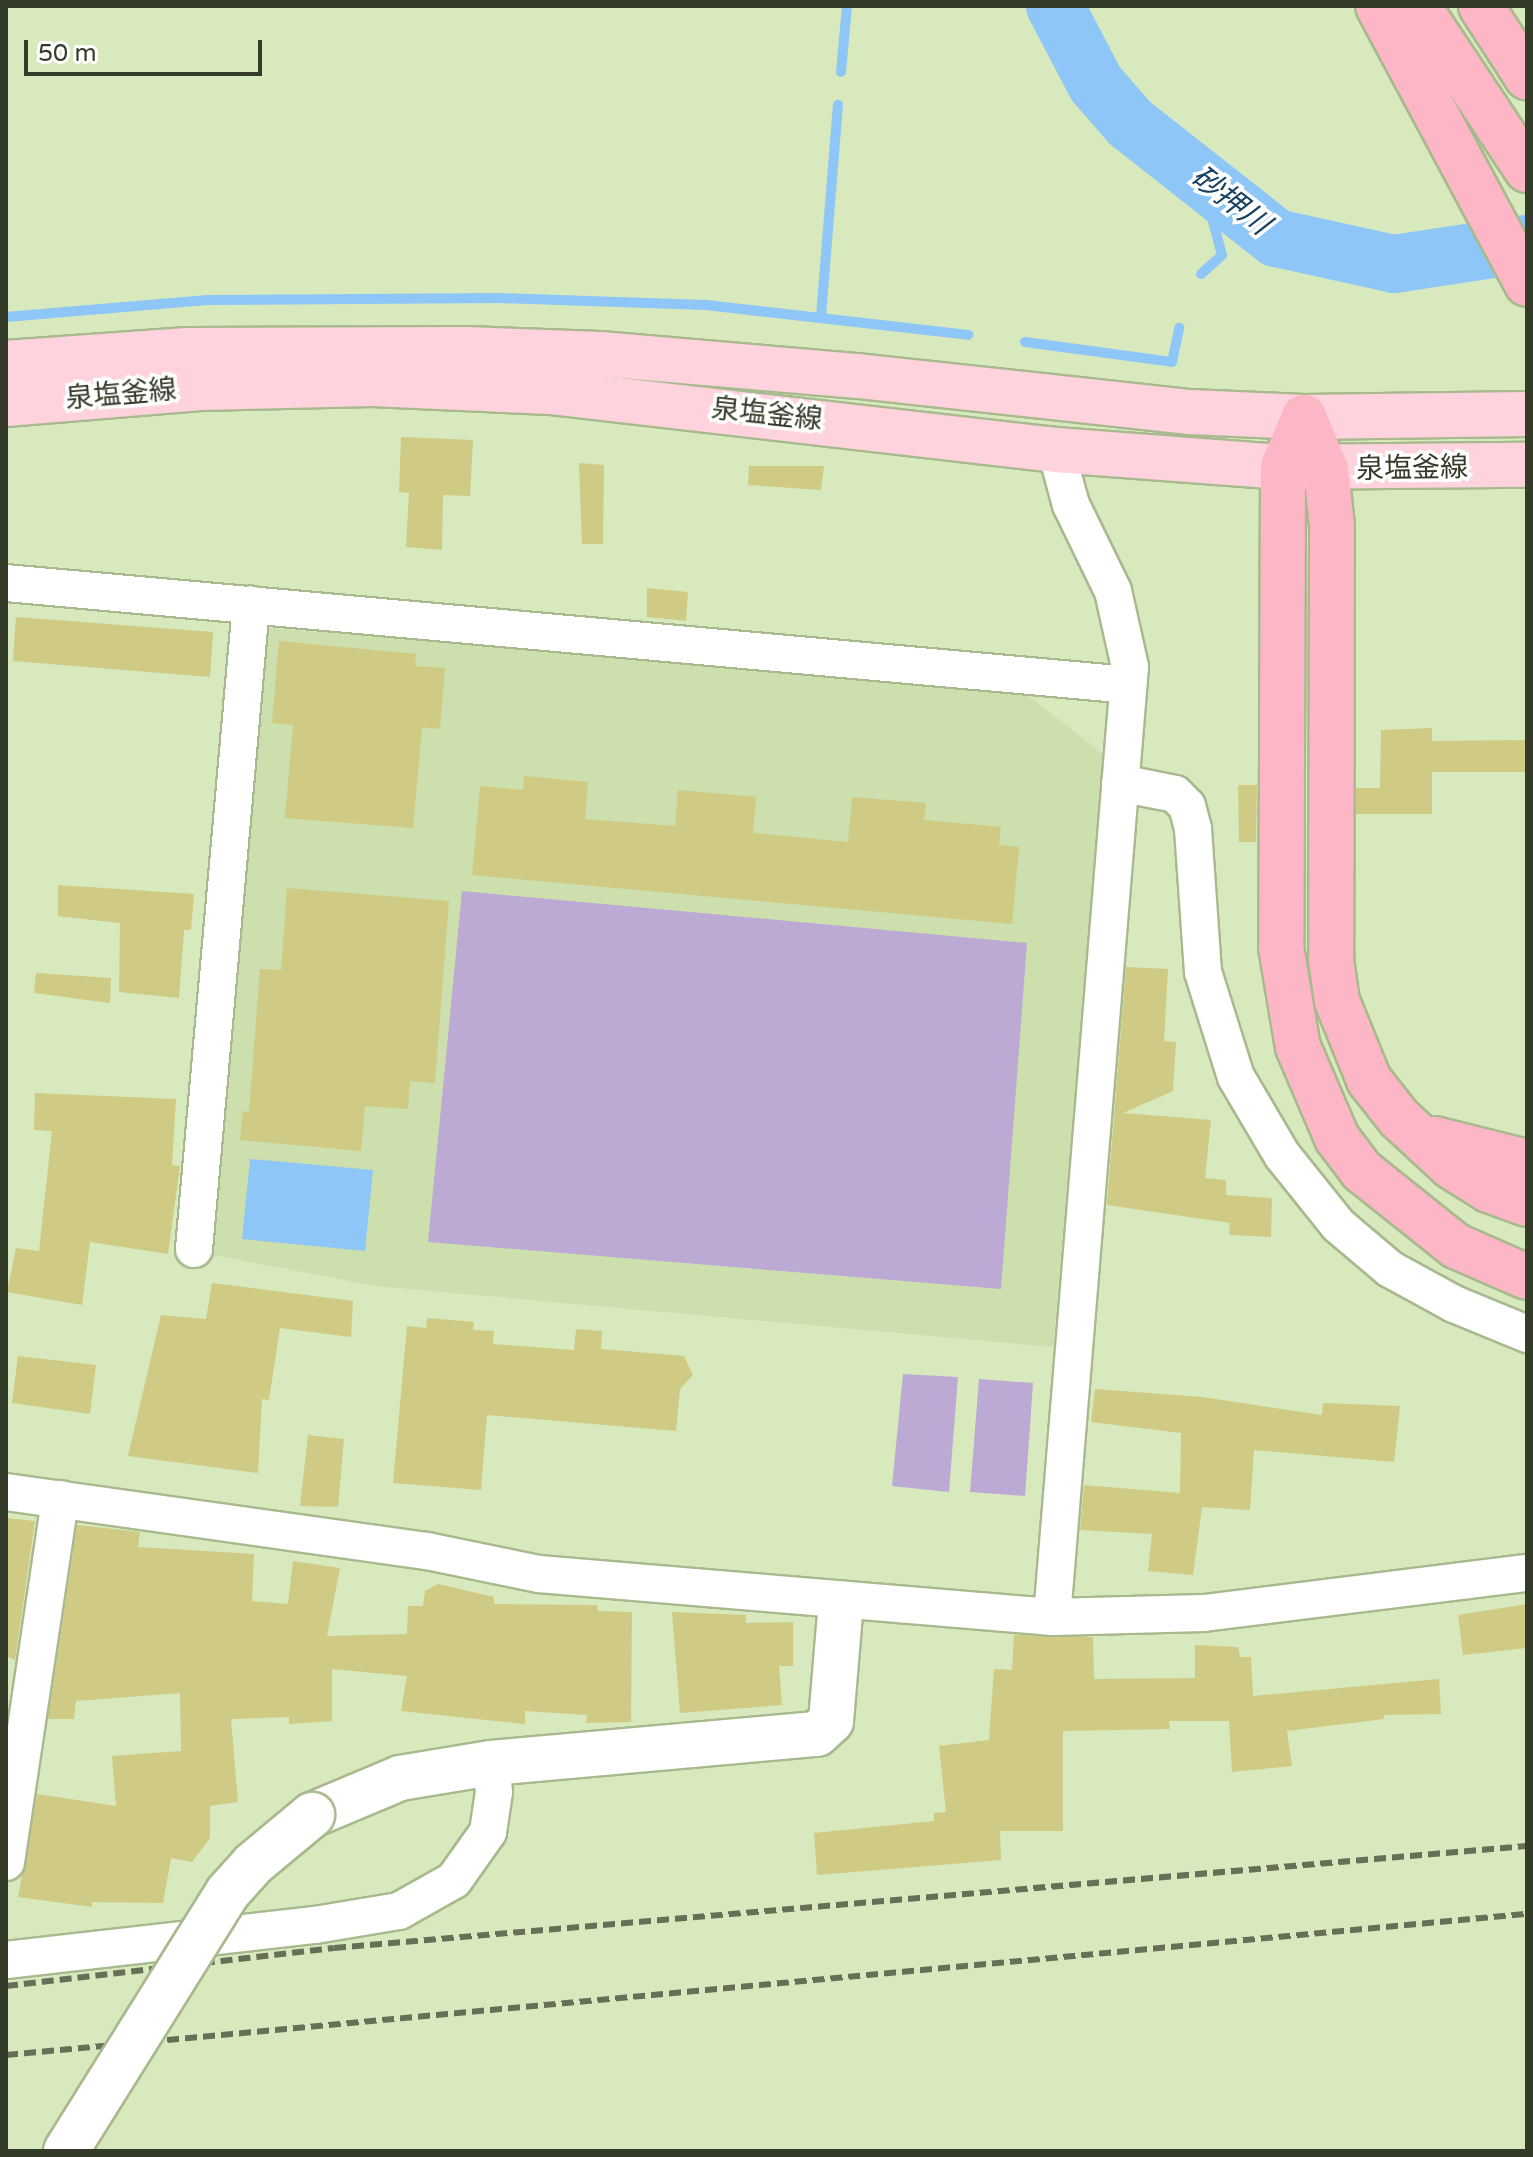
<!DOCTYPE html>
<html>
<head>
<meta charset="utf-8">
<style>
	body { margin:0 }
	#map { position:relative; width:1533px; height:2157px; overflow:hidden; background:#d8e9bd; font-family:"Varela Round","Noto Sans JP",sans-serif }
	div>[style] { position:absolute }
	.built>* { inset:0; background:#ccdfac }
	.green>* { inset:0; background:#bcaad4 }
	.water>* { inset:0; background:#8ec7f7 }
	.stream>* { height:10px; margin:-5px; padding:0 5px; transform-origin:5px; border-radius:5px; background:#8ec7f7 }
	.river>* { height:58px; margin:-29px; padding:0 29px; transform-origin:29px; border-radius:29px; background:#8ec7f7 }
	.building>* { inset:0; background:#cfca84 }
	.roads { filter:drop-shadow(2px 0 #a9b98e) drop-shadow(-2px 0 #a9b98e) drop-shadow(0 2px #a9b98e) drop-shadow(0 -2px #a9b98e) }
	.minor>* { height:36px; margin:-18px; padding:0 18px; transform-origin:18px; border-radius:18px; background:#fff }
	.tertiary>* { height:44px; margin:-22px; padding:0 22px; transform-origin:22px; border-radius:22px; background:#fff }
	.primary>* { height:44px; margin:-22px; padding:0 22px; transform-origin:22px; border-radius:22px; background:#fed3dd }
	.motorway>* { height:44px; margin:-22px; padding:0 22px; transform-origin:22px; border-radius:22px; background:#fdb6c6 }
	.rail>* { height:6px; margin-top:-3px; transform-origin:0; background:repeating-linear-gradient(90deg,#667056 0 12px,transparent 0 18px) }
	.bridges { filter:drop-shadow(2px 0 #a9b98e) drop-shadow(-2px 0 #a9b98e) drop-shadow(0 2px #a9b98e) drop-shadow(0 -2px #a9b98e) }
	.tertiary-bridge>* { height:44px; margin:-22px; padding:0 22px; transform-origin:22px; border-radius:22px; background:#fff }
	span { translate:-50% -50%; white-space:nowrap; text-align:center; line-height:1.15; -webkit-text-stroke:7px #fff; paint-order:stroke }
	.street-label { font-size:28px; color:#343b29 }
	.water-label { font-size:30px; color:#174161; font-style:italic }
	.frame { position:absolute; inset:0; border:8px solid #343b29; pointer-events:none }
	.scale { position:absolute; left:24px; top:40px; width:238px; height:36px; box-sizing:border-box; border:4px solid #343b29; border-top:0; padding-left:10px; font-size:24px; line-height:28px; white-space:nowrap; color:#343b29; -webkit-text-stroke:6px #fff; paint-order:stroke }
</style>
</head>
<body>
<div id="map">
	<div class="built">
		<i style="clip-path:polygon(268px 628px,1017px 687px,1104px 755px,1053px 1347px,376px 1286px,214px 1255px)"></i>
	</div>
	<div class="green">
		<i style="clip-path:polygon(462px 891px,1027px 943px,1001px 1289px,428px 1242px)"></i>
		<i style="clip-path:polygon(903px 1374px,958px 1377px,949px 1492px,892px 1486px)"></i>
		<i style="clip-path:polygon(979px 1379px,1033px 1383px,1025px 1496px,970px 1492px)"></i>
	</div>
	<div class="water">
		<i style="clip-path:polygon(250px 1159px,373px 1170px,365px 1251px,242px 1239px)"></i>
	</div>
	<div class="stream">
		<i style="left:841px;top:72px;width:66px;rotate:-84.8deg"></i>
		<i style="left:1201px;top:274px;width:28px;rotate:-42deg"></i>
		<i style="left:1222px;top:255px;width:77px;rotate:-105.1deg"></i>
		<i style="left:821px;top:316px;width:212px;rotate:-85.4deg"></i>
		<i style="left:6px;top:317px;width:202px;rotate:-4.8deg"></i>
		<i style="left:207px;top:300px;width:291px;rotate:-0.4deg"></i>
		<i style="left:498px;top:298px;width:208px;rotate:1.9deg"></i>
		<i style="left:706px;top:305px;width:264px;rotate:6.5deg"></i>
		<i style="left:1025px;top:342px;width:148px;rotate:7.7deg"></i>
		<i style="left:1172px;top:362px;width:35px;rotate:-78deg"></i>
	</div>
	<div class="river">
		<i style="left:1055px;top:6px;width:88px;rotate:62.3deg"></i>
		<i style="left:1096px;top:84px;width:52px;rotate:48.9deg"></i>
		<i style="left:1130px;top:123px;width:186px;rotate:38.2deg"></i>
		<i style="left:1276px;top:238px;width:121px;rotate:12.4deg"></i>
		<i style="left:1394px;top:264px;width:134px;rotate:-8.6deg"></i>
	</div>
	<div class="building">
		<i style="clip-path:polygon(401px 437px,473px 440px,470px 496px,443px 495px,442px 550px,406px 547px,409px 493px,399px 492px)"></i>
		<i style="clip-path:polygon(579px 463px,604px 465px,603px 544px,582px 544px)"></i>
		<i style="clip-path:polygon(749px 466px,824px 466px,821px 490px,748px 485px)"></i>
		<i style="clip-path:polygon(647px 588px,688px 592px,686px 621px,647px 617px)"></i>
		<i style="clip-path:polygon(16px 617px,213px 632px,210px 677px,13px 661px)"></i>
		<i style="clip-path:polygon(279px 641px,416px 654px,415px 666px,445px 668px,440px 729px,422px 727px,413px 828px,285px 818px,293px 725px,272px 723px)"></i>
		<i style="clip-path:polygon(1432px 728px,1432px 741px,1527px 740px,1527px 772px,1432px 772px,1432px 814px,1356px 814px,1356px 788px,1380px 788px,1381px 730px)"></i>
		<i style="clip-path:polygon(524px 776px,588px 782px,585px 819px,675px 826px,678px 790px,756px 797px,753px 833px,848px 842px,852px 797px,926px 803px,924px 820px,1001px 827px,999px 845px,1019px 847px,1012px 924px,472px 875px,480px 786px,523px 790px)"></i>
		<i style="clip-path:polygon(1238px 785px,1257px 785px,1256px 842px,1239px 842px)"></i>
		<i style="clip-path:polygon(58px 885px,194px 894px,191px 930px,184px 930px,179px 998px,119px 992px,120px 923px,58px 916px)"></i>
		<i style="clip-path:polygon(287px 888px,449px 901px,435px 1083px,410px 1081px,408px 1109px,365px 1106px,361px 1151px,240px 1140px,243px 1111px,249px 1112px,260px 969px,281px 970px)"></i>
		<i style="clip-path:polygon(1126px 967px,1168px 969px,1164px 1041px,1176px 1042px,1173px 1091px,1123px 1113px,1211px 1120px,1205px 1178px,1226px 1180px,1226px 1195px,1272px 1198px,1271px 1237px,1229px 1235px,1230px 1223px,1107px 1205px)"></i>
		<i style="clip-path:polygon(36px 973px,111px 978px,110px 1003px,34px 993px)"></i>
		<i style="clip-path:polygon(35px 1093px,176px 1099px,172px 1165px,180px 1166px,168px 1254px,90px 1242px,82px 1305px,7px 1292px,16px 1248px,39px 1251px,52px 1131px,34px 1130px)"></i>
		<i style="clip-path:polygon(212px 1283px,353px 1301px,351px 1337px,280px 1328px,269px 1400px,262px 1399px,258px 1473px,128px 1456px,161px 1315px,206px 1319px)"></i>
		<i style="clip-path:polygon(427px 1318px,474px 1322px,473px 1330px,494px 1331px,493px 1344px,574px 1350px,576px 1329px,602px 1331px,601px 1349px,684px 1356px,693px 1375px,680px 1389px,676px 1431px,487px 1415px,481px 1490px,393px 1483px,407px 1326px,426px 1328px)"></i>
		<i style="clip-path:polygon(18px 1356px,96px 1365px,90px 1414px,12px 1403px)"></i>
		<i style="clip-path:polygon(1095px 1389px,1202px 1397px,1322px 1415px,1323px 1403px,1400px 1406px,1394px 1462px,1254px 1450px,1250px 1510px,1202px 1507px,1193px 1575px,1148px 1571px,1152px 1534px,1080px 1530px,1084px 1485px,1180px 1493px,1181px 1433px,1091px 1422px)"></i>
		<i style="clip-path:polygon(308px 1435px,344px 1439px,338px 1507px,300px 1506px)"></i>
		<i style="clip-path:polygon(6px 1518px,35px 1521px,15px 1660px,6px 1656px)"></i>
		<i style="clip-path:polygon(77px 1525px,140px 1532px,138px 1547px,254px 1554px,252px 1601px,288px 1604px,293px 1561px,340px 1568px,327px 1636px,407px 1634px,408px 1606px,423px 1606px,425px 1591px,438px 1584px,494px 1597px,494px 1604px,597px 1605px,598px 1611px,632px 1612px,631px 1722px,586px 1723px,587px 1715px,525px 1711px,525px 1724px,401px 1711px,407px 1676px,332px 1669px,332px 1721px,289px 1724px,289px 1717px,231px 1719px,238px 1802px,210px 1806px,210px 1838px,192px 1862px,171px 1858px,163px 1903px,92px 1902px,92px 1907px,18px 1897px,37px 1794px,116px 1806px,112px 1756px,181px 1751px,180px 1693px,76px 1701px,74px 1719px,48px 1719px)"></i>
		<i style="clip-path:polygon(1527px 1604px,1527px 1648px,1463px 1655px,1458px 1615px)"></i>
		<i style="clip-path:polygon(672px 1612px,746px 1615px,746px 1623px,793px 1622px,793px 1666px,779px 1666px,782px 1705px,680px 1713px)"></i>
		<i style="clip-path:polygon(1014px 1635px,1093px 1637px,1094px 1679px,1195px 1678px,1195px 1645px,1238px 1647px,1240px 1657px,1251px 1657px,1253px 1696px,1439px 1679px,1441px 1714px,1384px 1715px,1384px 1719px,1287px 1731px,1292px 1766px,1232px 1772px,1229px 1721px,1169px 1721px,1170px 1729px,1063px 1731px,1063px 1831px,1000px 1831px,1001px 1860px,817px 1875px,814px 1833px,934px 1821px,934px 1813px,946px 1812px,939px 1746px,989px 1740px,994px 1669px,1012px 1670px)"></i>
	</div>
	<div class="roads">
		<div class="minor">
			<i style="left:6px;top:583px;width:1127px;rotate:5.19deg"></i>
			<i style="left:1120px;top:783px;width:56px;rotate:11.3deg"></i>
			<i style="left:1175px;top:794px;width:17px;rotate:45deg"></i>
			<i style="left:1187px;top:806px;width:24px;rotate:75deg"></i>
			<i style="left:1193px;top:829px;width:143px;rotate:86deg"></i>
			<i style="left:1203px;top:972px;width:110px;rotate:72.6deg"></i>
			<i style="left:1236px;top:1077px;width:91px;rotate:59.5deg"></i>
			<i style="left:1282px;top:1155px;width:90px;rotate:51.3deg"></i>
			<i style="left:1338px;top:1225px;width:68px;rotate:40.2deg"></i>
			<i style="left:1390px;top:1269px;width:73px;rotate:28.7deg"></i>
			<i style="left:1454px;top:1304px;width:79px;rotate:22.3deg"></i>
			<i style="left:194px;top:1249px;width:647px;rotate:-84.94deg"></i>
			<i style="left:6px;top:1492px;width:425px;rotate:8deg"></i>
			<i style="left:427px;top:1551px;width:114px;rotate:11.6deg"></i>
			<i style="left:539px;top:1574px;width:515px;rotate:4.79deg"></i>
			<i style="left:1052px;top:1617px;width:152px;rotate:-1.5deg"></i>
			<i style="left:1204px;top:1613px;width:325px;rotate:-7.1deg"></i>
			<i style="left:1052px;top:1617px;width:953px;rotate:-85.31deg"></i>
			<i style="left:1130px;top:667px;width:78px;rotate:-102.6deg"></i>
			<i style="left:1113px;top:591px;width:96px;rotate:-116deg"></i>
			<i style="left:1071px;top:505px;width:57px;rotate:-105.3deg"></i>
			<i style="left:6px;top:1862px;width:367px;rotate:-81.5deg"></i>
			<i style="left:6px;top:1960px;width:311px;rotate:-6.5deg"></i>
			<i style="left:315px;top:1925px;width:85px;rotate:-9.5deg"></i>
			<i style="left:399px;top:1911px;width:63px;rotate:-29.4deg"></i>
			<i style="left:454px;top:1880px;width:59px;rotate:-54.7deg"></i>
			<i style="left:488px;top:1832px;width:40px;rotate:-81.5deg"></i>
			<i style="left:494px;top:1792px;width:29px;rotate:-96deg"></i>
		</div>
		<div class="tertiary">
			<i style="left:312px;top:1815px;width:95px;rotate:-22.8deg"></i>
			<i style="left:400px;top:1778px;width:92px;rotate:-9.4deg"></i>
			<i style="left:491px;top:1763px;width:327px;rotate:-5.1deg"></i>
			<i style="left:817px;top:1734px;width:19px;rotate:-43deg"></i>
			<i style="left:831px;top:1721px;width:118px;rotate:-85.2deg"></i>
		</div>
		<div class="primary">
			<i style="left:6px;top:363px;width:182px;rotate:-4.1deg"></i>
			<i style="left:188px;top:350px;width:279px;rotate:-0.2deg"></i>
			<i style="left:467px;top:349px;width:133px;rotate:2.2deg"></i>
			<i style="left:600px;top:354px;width:259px;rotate:4.9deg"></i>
			<i style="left:858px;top:376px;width:334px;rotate:6.2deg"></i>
			<i style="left:1190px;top:412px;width:114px;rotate:2.5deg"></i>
			<i style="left:1304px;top:417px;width:223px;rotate:-0.8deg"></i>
			<i style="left:6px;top:404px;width:195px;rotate:-4.7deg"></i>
			<i style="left:200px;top:388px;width:172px;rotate:-1.3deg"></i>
			<i style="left:372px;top:384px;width:178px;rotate:2.6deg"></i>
			<i style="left:550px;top:392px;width:509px;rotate:6.54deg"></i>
			<i style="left:1056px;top:450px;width:228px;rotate:4.3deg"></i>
			<i style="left:1283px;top:467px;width:244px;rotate:-0.5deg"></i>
		</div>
		<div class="motorway">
			<i style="left:1378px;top:6px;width:315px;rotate:61.8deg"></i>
			<i style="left:1418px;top:6px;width:197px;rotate:56.4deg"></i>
			<i style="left:1481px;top:6px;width:85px;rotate:57.1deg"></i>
			<i style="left:1304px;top:417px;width:54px;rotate:112.8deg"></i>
			<i style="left:1283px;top:467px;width:480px;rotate:90.2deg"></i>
			<i style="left:1281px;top:947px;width:101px;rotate:80.4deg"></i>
			<i style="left:1298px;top:1047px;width:99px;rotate:66.8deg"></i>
			<i style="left:1337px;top:1138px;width:41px;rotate:52.9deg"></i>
			<i style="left:1362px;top:1171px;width:120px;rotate:38.6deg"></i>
			<i style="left:1456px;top:1246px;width:77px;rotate:23.6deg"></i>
			<i style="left:1304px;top:417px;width:57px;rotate:67.5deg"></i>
			<i style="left:1326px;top:470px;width:56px;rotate:83.9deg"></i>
			<i style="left:1332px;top:526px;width:433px;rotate:90.1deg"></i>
			<i style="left:1331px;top:959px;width:42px;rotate:81.9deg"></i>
			<i style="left:1337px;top:1001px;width:85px;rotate:67.9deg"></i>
			<i style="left:1369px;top:1080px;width:48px;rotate:51.7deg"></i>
			<i style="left:1399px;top:1118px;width:72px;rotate:42.8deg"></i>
			<i style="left:1452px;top:1167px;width:44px;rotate:31.9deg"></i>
			<i style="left:1489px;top:1190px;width:40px;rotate:20.2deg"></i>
			<i style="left:1435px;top:1139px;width:95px;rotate:14deg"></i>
		</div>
	</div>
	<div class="rail">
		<i style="left:6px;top:1986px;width:330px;rotate:-6.6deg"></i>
		<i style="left:334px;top:1948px;width:1197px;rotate:-4.89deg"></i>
		<i style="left:6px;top:2055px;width:1528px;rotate:-5.3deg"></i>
	</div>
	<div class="bridges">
		<div class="tertiary-bridge">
			<i style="left:66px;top:2151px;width:305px;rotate:-58deg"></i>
			<i style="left:228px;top:1892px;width:38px;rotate:-48deg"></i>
			<i style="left:253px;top:1864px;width:77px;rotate:-39.7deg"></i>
		</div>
	</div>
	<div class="street-label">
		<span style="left:121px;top:394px;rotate:-5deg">泉塩釜線</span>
		<span style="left:767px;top:414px;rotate:6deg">泉塩釜線</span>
		<span style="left:1412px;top:468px;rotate:-1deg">泉塩釜線</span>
	</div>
	<div class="water-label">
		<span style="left:1230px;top:201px;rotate:38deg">砂押川</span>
	</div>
	<div class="frame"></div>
	<div class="scale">50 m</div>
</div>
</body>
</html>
